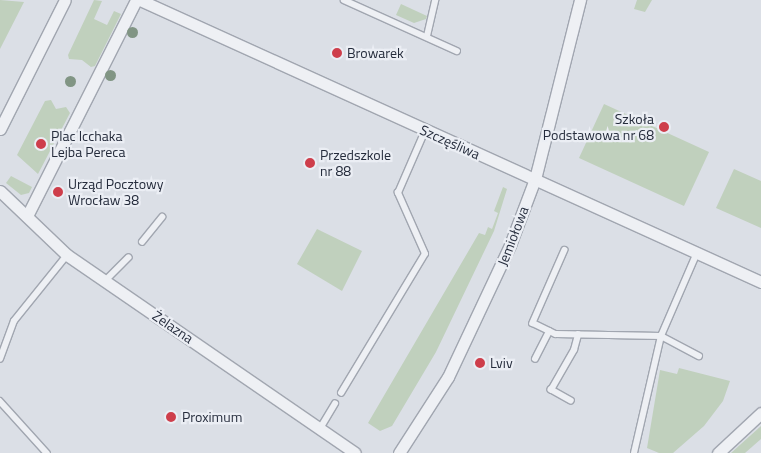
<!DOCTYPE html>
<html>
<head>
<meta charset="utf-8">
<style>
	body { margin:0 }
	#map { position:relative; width:761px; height:453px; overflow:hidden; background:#dbdfe6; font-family:"Titillium Web",sans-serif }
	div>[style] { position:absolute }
	.green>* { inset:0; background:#c0d0bd }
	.roads { filter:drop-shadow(1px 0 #a1a6b0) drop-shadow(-1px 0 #a1a6b0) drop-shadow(0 1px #a1a6b0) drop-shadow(0 -1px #a1a6b0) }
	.lane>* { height:5.5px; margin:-2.75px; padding:0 2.75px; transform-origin:2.75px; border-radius:2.75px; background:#eef0f4 }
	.street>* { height:11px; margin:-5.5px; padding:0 5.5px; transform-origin:5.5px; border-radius:5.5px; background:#eef0f4 }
	.trees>* { width:11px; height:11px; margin:-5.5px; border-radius:50%; background:#819584 }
	.dots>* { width:14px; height:14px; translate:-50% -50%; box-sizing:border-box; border:2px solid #ebeef4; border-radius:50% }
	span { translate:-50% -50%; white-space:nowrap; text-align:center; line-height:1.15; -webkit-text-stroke:4.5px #ebeef4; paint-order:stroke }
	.poi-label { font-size:14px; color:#252c3c }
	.left { translate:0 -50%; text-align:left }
	.right { translate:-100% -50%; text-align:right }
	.street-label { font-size:14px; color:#252c3c }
</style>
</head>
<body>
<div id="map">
	<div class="green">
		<i style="clip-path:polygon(0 0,24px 2px,0 49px)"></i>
		<i style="clip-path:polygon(94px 0,102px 1px,94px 19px,107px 25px,114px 11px,121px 14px,95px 66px,91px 67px,82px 60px,69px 59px,68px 55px)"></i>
		<i style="clip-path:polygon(637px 0,652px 0,645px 12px,634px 9px)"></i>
		<i style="clip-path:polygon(401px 4px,427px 16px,426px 19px,414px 23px,396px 15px)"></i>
		<i style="clip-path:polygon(51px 100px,56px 109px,66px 107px,70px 113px,38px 174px,17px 155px,45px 101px)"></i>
		<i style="clip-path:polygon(604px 104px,709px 152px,684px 206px,579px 158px)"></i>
		<i style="clip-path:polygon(734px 169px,761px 181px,761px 228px,716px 208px)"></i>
		<i style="clip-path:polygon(11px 176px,32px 187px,29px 193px,21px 195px,6px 183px)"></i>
		<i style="clip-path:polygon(503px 187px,507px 189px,494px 231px,436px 352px,392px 426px,380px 431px,368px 423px,479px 233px,485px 235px,488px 227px,492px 229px,498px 213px,494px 211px)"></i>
		<i style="clip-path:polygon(317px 229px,362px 251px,342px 291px,297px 264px)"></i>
		<i style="clip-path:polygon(679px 368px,730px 381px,723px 401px,704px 426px,673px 453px,659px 453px,647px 448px,660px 370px,677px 374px)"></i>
		<i style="clip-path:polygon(761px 426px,761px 439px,745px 453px,731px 453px)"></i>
	</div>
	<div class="roads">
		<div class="lane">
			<i style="left:344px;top:0;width:124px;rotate:24.3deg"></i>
			<i style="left:427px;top:36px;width:37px;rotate:-77deg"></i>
			<i style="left:142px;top:242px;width:32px;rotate:-51deg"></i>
			<i style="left:565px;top:250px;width:80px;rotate:113.7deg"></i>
			<i style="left:533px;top:323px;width:25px;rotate:26deg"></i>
			<i style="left:556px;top:334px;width:105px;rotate:1.1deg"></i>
			<i style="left:661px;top:336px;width:90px;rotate:-66.6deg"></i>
			<i style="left:105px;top:281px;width:33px;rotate:-45deg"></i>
			<i style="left:0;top:359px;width:40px;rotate:-69.8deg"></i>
			<i style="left:14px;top:321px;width:85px;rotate:-51.2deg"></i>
			<i style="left:535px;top:359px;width:31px;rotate:-63deg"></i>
			<i style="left:341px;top:393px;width:162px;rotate:-58.9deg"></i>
			<i style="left:425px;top:254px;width:67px;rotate:-113.9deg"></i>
			<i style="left:398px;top:193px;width:68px;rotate:-66.5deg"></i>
			<i style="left:0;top:401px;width:70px;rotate:47.9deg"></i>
			<i style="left:571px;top:401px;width:23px;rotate:-151deg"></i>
			<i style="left:551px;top:390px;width:46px;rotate:-60.1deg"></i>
			<i style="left:574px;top:350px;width:16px;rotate:-75deg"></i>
			<i style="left:321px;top:427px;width:27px;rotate:-59deg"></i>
			<i style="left:634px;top:453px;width:120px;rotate:-77deg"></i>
			<i style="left:661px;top:336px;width:43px;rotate:27.8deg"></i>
		</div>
		<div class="street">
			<i style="left:140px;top:0;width:682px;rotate:24.42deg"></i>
			<i style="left:0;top:129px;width:144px;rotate:-63.3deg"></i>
			<i style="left:0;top:191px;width:93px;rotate:43.7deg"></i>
			<i style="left:67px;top:255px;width:349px;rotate:34.5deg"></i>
			<i style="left:27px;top:216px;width:242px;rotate:-63.2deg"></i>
			<i style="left:399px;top:453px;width:90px;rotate:-57.2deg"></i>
			<i style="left:448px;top:377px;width:146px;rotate:-64.8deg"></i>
			<i style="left:510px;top:245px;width:71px;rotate:-69.3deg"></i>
			<i style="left:535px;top:179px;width:185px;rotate:-75.9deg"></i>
			<i style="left:718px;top:453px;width:59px;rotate:-42.9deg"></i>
		</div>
	</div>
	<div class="trees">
		<i style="left:132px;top:32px"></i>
		<i style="left:110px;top:75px"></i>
		<i style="left:70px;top:81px"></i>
	</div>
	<div class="dots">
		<i style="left:337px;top:53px;background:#ce3e4b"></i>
		<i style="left:664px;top:127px;background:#ce3e4b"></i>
		<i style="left:41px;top:144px;background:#ce3e4b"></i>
		<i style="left:310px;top:163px;background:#ce3e4b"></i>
		<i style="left:58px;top:192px;background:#ce3e4b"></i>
		<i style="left:480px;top:363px;background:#ce3e4b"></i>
		<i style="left:171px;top:417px;background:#ce3e4b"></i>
	</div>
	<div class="poi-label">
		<span class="left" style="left:347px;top:53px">Browarek</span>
		<span class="right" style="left:654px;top:127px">Szkoła<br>Podstawowa nr 68</span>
		<span class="left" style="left:51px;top:144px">Plac Icchaka<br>Lejba Pereca</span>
		<span class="left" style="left:320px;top:163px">Przedszkole<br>nr 88</span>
		<span class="left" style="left:68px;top:192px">Urząd Pocztowy<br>Wrocław 38</span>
		<span class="left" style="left:490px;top:363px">Lviv</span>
		<span class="left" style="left:182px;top:417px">Proximum</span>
	</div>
	<div class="street-label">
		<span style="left:450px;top:142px;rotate:24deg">Szczęśliwa</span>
		<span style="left:513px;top:236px;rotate:-69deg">Jemiołowa</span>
		<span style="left:173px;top:327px;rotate:34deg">Żelazna</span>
	</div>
</div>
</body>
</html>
